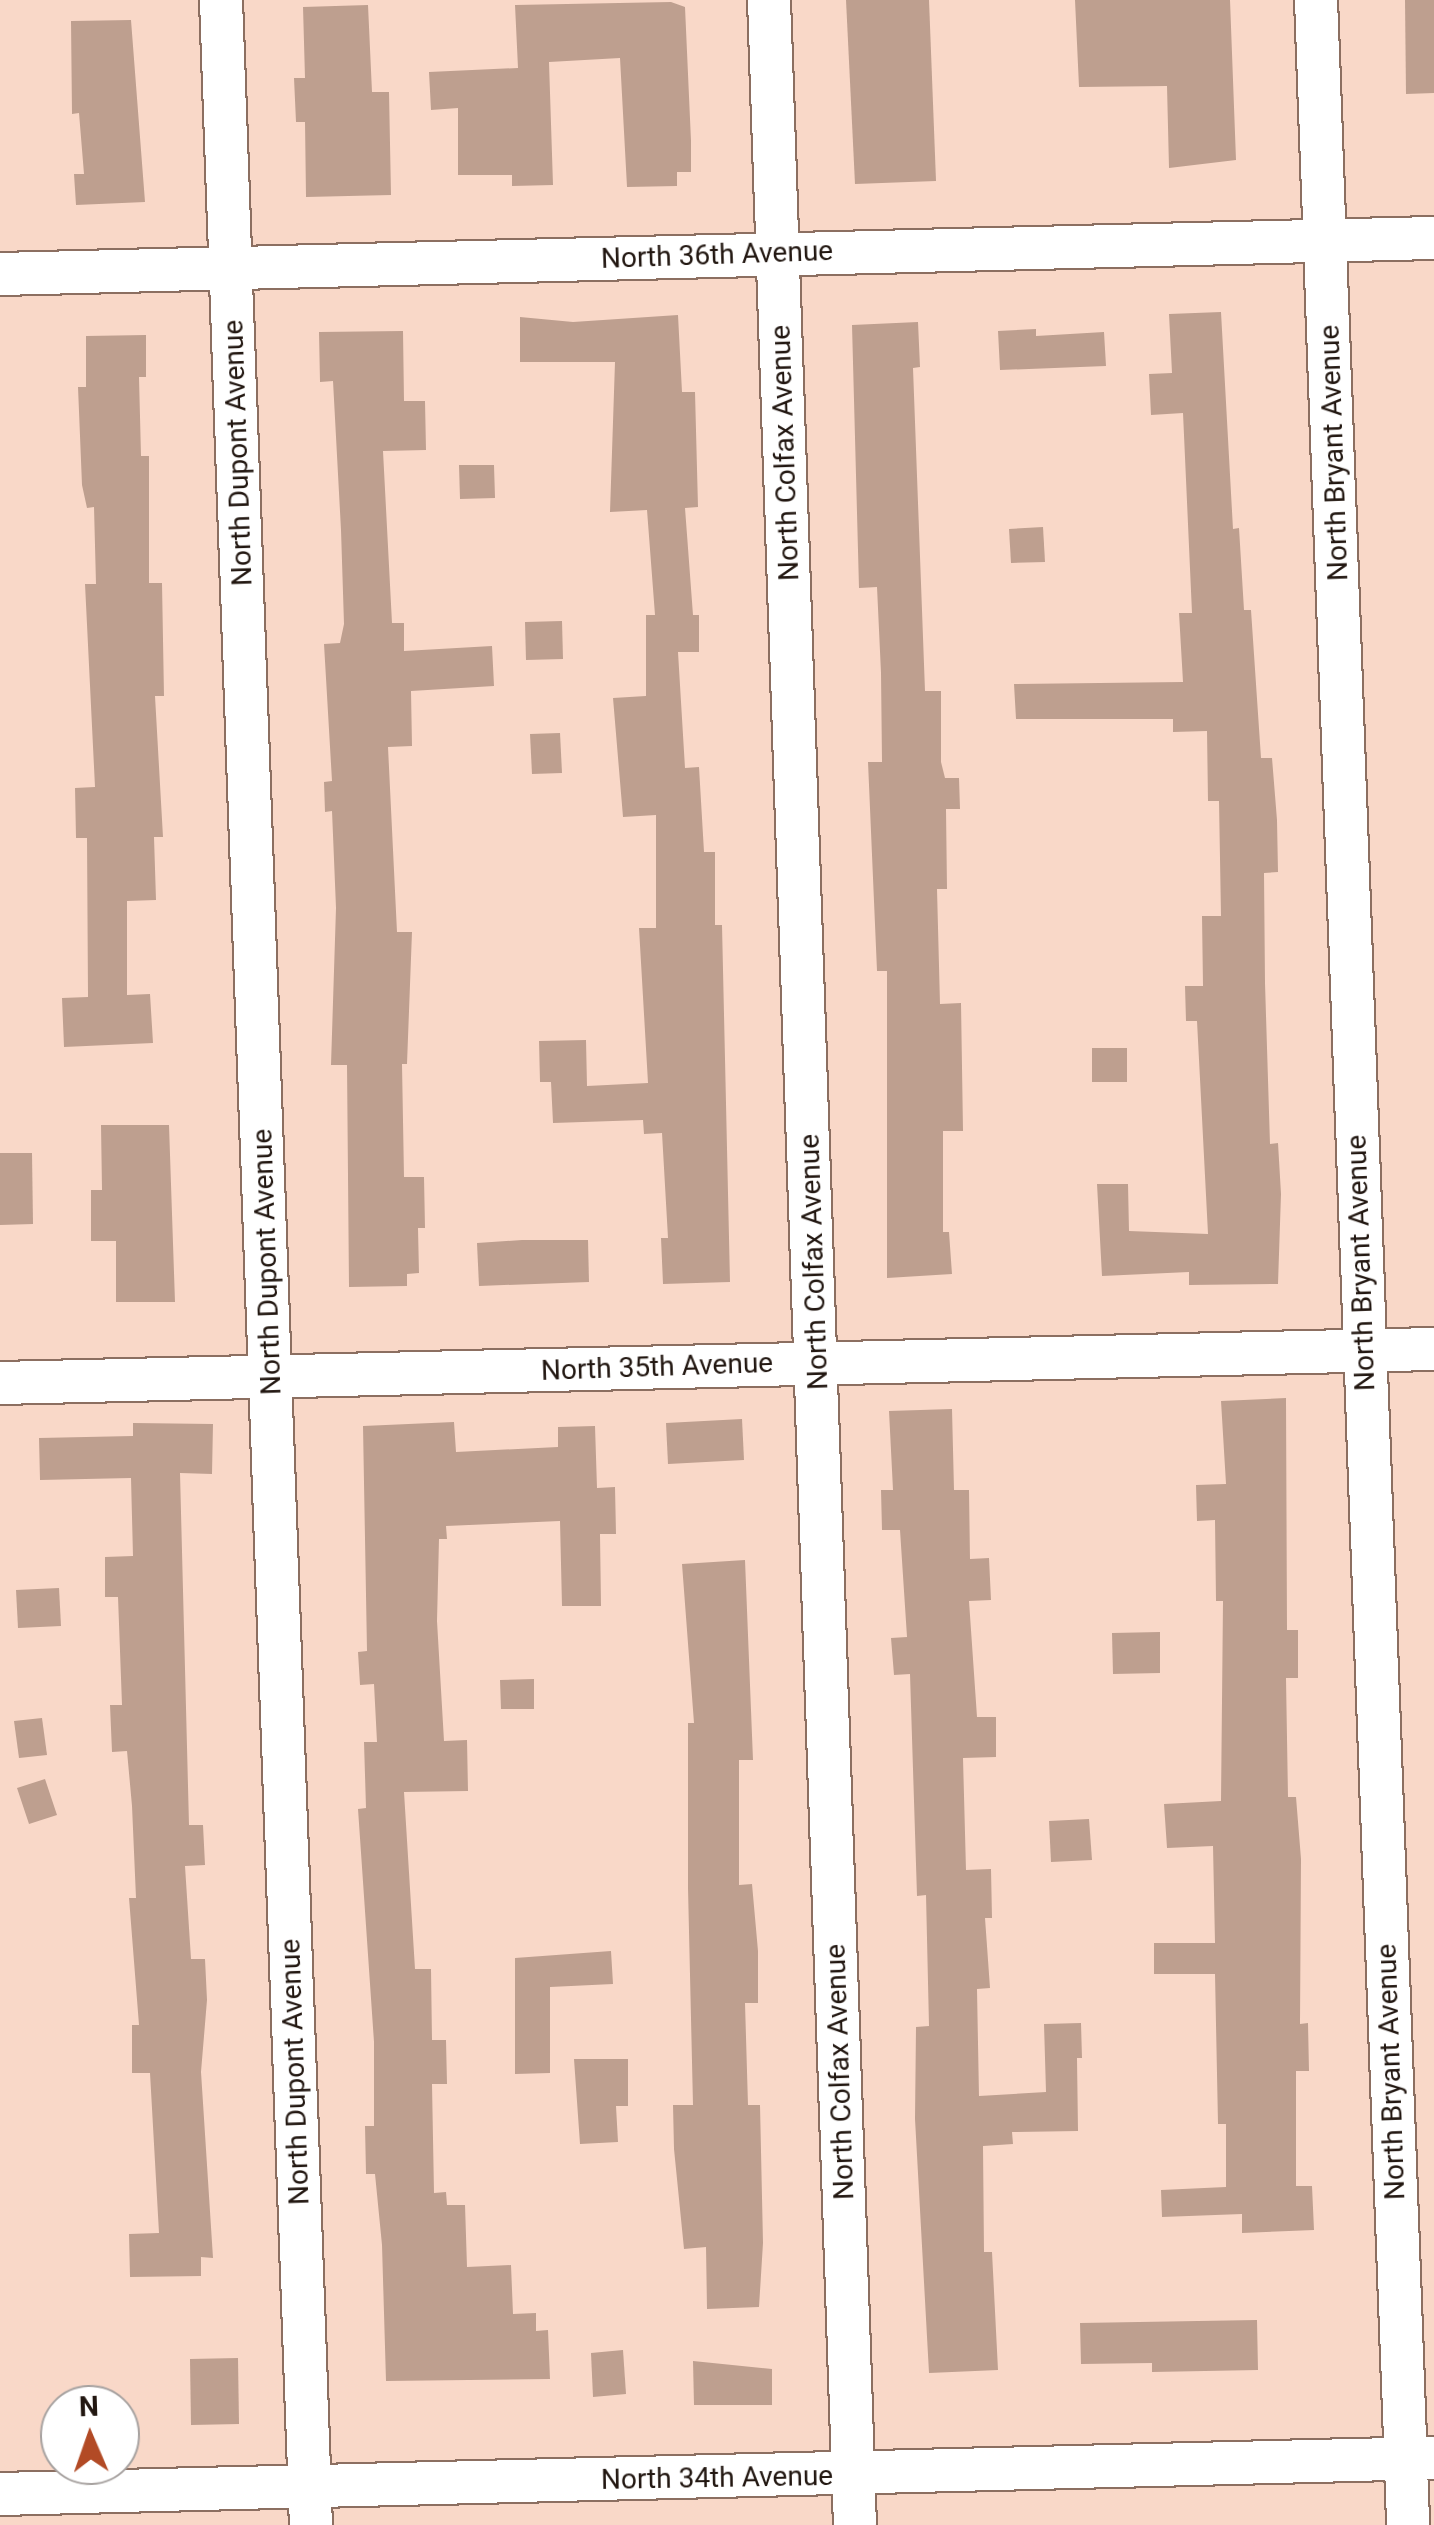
<!DOCTYPE html>
<html>
<head>
<meta charset="utf-8">
<style>
	body { margin:0 }
	#map { position:relative; width:1434px; height:2525px; overflow:hidden; background:#f9d8c8; font-family:Roboto,sans-serif }
	div>[style] { position:absolute }
	.building>* { inset:0; background:#be9f8f }
	.roads { filter:drop-shadow(2px 0 #8c6f61) drop-shadow(-2px 0 #8c6f61) drop-shadow(0 2px #8c6f61) drop-shadow(0 -2px #8c6f61) }
	.minor>* { height:42px; margin:-21px; padding:0 21px; transform-origin:21px; border-radius:21px; background:#fff }
	span { translate:-50% -50%; white-space:nowrap; text-align:center; line-height:1.15; -webkit-text-stroke:8px #fff; paint-order:stroke }
	.street-label { font-size:28px; color:#221711 }
	.north { position:absolute; left:40px; top:2385px; width:100px; height:100px; box-sizing:border-box; background:#fff; border:2px solid #a7a2a0; border-radius:50%; rotate:358deg; font-size:28px; font-weight:700; line-height:40px; text-align:center; color:#221711 }
	.north::after { content:''; display:block; margin:auto; width:35px; height:45px; background:#b24a25; clip-path:polygon(50% 0,100% 100%,50% 72%,0 100%) }
</style>
</head>
<body>
<div id="map">
	<div class="building">
		<i style="clip-path:polygon(846px 0,929px 0,936px 181px,855px 184px)"></i>
		<i style="clip-path:polygon(1075px 0,1230px 0,1236px 160px,1169px 168px,1167px 86px,1079px 87px)"></i>
		<i style="clip-path:polygon(1405px 0,1434px 0,1434px 93px,1406px 94px)"></i>
		<i style="clip-path:polygon(671px 2px,685px 7px,691px 141px,691px 172px,677px 172px,677px 186px,627px 187px,620px 58px,549px 62px,553px 185px,512px 186px,512px 175px,458px 175px,458px 108px,431px 110px,429px 72px,518px 68px,515px 5px)"></i>
		<i style="clip-path:polygon(368px 5px,372px 92px,389px 92px,391px 195px,306px 197px,305px 122px,296px 122px,294px 78px,305px 78px,303px 7px)"></i>
		<i style="clip-path:polygon(131px 20px,145px 202px,76px 205px,74px 174px,84px 174px,79px 113px,72px 114px,71px 21px)"></i>
		<i style="clip-path:polygon(1221px 312px,1233px 529px,1239px 528px,1244px 610px,1251px 610px,1261px 758px,1272px 758px,1277px 820px,1278px 872px,1264px 873px,1265px 983px,1270px 1144px,1278px 1143px,1281px 1194px,1278px 1284px,1189px 1285px,1189px 1272px,1102px 1276px,1097px 1184px,1128px 1184px,1129px 1231px,1208px 1234px,1197px 1021px,1186px 1021px,1185px 986px,1203px 986px,1202px 916px,1221px 916px,1219px 801px,1208px 801px,1207px 731px,1173px 732px,1173px 719px,1016px 719px,1014px 684px,1183px 682px,1179px 613px,1192px 613px,1183px 413px,1151px 415px,1149px 374px,1172px 373px,1169px 314px)"></i>
		<i style="clip-path:polygon(678px 315px,682px 392px,695px 392px,698px 507px,685px 508px,693px 615px,699px 615px,699px 652px,678px 652px,685px 768px,699px 767px,704px 852px,715px 852px,715px 925px,722px 925px,730px 1282px,663px 1284px,661px 1238px,668px 1238px,662px 1133px,644px 1134px,643px 1120px,553px 1123px,551px 1082px,540px 1082px,539px 1041px,586px 1040px,587px 1086px,648px 1083px,639px 928px,656px 928px,656px 815px,623px 817px,613px 698px,646px 696px,646px 615px,655px 615px,647px 510px,610px 512px,615px 362px,520px 362px,520px 317px,573px 322px)"></i>
		<i style="clip-path:polygon(918px 322px,920px 367px,913px 368px,925px 691px,941px 691px,941px 762px,945px 778px,959px 778px,960px 809px,946px 809px,947px 889px,937px 889px,940px 1004px,961px 1003px,963px 1131px,943px 1131px,943px 1232px,949px 1232px,952px 1274px,887px 1278px,887px 971px,877px 971px,868px 762px,882px 762px,881px 673px,877px 587px,859px 588px,852px 325px)"></i>
		<i style="clip-path:polygon(1036px 329px,1036px 336px,1104px 332px,1106px 366px,1000px 370px,998px 331px)"></i>
		<i style="clip-path:polygon(403px 331px,404px 401px,425px 401px,426px 450px,383px 451px,392px 623px,404px 623px,404px 651px,492px 646px,494px 686px,411px 691px,412px 746px,388px 747px,397px 932px,412px 932px,407px 1064px,402px 1064px,404px 1177px,424px 1177px,425px 1228px,418px 1228px,419px 1273px,407px 1274px,407px 1286px,349px 1287px,347px 1065px,331px 1065px,336px 908px,332px 811px,325px 812px,324px 782px,332px 781px,324px 644px,340px 643px,344px 624px,341px 530px,333px 381px,320px 382px,319px 332px)"></i>
		<i style="clip-path:polygon(146px 335px,146px 377px,139px 377px,141px 456px,149px 456px,149px 583px,162px 583px,164px 696px,155px 696px,163px 837px,154px 837px,156px 900px,127px 901px,127px 995px,150px 994px,153px 1043px,64px 1047px,62px 998px,88px 997px,87px 838px,76px 838px,75px 788px,95px 787px,85px 584px,96px 584px,94px 507px,87px 508px,82px 485px,78px 387px,86px 387px,86px 336px)"></i>
		<i style="clip-path:polygon(459px 465px,494px 465px,495px 498px,460px 499px)"></i>
		<i style="clip-path:polygon(1043px 527px,1045px 562px,1011px 563px,1009px 529px)"></i>
		<i style="clip-path:polygon(562px 621px,563px 659px,526px 660px,525px 622px)"></i>
		<i style="clip-path:polygon(560px 733px,562px 773px,532px 774px,530px 734px)"></i>
		<i style="clip-path:polygon(1092px 1048px,1127px 1048px,1127px 1082px,1092px 1082px)"></i>
		<i style="clip-path:polygon(101px 1125px,169px 1125px,175px 1302px,116px 1302px,116px 1241px,91px 1241px,91px 1190px,102px 1190px)"></i>
		<i style="clip-path:polygon(0 1153px,32px 1153px,33px 1224px,0 1225px)"></i>
		<i style="clip-path:polygon(522px 1240px,588px 1240px,589px 1282px,479px 1286px,477px 1243px)"></i>
		<i style="clip-path:polygon(1286px 1398px,1287px 1630px,1298px 1630px,1298px 1678px,1286px 1678px,1288px 1797px,1296px 1797px,1301px 1859px,1300px 2024px,1308px 2023px,1309px 2071px,1296px 2071px,1296px 2186px,1312px 2186px,1314px 2230px,1242px 2233px,1242px 2214px,1162px 2217px,1161px 2190px,1226px 2187px,1226px 2124px,1218px 2124px,1215px 1974px,1154px 1974px,1154px 1943px,1215px 1943px,1213px 1846px,1167px 1848px,1164px 1804px,1221px 1801px,1223px 1601px,1216px 1601px,1215px 1520px,1197px 1521px,1196px 1485px,1226px 1484px,1221px 1401px)"></i>
		<i style="clip-path:polygon(952px 1409px,954px 1490px,969px 1490px,970px 1559px,989px 1558px,991px 1600px,969px 1601px,977px 1717px,996px 1717px,996px 1757px,963px 1758px,966px 1870px,991px 1869px,992px 1918px,985px 1918px,990px 1988px,977px 1989px,979px 2096px,1046px 2092px,1044px 2024px,1081px 2023px,1082px 2058px,1077px 2058px,1078px 2131px,1012px 2132px,1013px 2144px,983px 2146px,984px 2252px,992px 2252px,998px 2370px,929px 2373px,915px 2119px,916px 2027px,929px 2026px,926px 1895px,917px 1896px,910px 1674px,894px 1675px,891px 1638px,907px 1637px,900px 1530px,882px 1530px,881px 1490px,893px 1490px,889px 1411px)"></i>
		<i style="clip-path:polygon(742px 1419px,744px 1460px,668px 1464px,666px 1423px)"></i>
		<i style="clip-path:polygon(454px 1422px,456px 1452px,558px 1447px,558px 1427px,595px 1426px,597px 1488px,615px 1487px,616px 1534px,600px 1534px,601px 1606px,562px 1606px,560px 1521px,446px 1526px,447px 1539px,439px 1539px,437px 1621px,444px 1741px,467px 1740px,468px 1791px,404px 1792px,415px 1969px,431px 1969px,432px 2040px,446px 2040px,447px 2084px,432px 2084px,434px 2193px,446px 2192px,447px 2205px,465px 2205px,467px 2267px,511px 2265px,513px 2314px,536px 2313px,536px 2331px,548px 2330px,550px 2379px,386px 2381px,382px 2245px,375px 2174px,366px 2174px,365px 2126px,374px 2126px,374px 2042px,358px 1809px,366px 1808px,364px 1742px,377px 1742px,374px 1684px,360px 1685px,358px 1652px,367px 1651px,363px 1426px)"></i>
		<i style="clip-path:polygon(133px 1423px,213px 1424px,212px 1474px,180px 1473px,189px 1825px,203px 1825px,205px 1865px,185px 1866px,191px 1959px,205px 1959px,207px 2000px,201px 2072px,213px 2258px,201px 2257px,201px 2276px,130px 2277px,129px 2234px,159px 2233px,150px 2073px,132px 2073px,132px 2025px,139px 2025px,129px 1898px,136px 1898px,132px 1806px,127px 1751px,112px 1752px,110px 1705px,122px 1705px,118px 1597px,105px 1597px,105px 1557px,133px 1556px,131px 1478px,40px 1480px,39px 1438px,133px 1436px)"></i>
		<i style="clip-path:polygon(745px 1560px,753px 1760px,739px 1760px,739px 1885px,752px 1884px,758px 1951px,758px 2003px,745px 2003px,748px 2105px,760px 2105px,763px 2243px,759px 2307px,707px 2309px,706px 2247px,684px 2249px,674px 2149px,673px 2105px,693px 2105px,688px 1888px,688px 1723px,694px 1723px,682px 1564px)"></i>
		<i style="clip-path:polygon(59px 1588px,61px 1626px,18px 1628px,16px 1590px)"></i>
		<i style="clip-path:polygon(1160px 1632px,1160px 1673px,1113px 1674px,1112px 1633px)"></i>
		<i style="clip-path:polygon(534px 1679px,534px 1709px,501px 1709px,500px 1680px)"></i>
		<i style="clip-path:polygon(42px 1718px,47px 1755px,19px 1758px,14px 1721px)"></i>
		<i style="clip-path:polygon(45px 1779px,57px 1815px,29px 1824px,17px 1788px)"></i>
		<i style="clip-path:polygon(1089px 1819px,1092px 1860px,1051px 1862px,1049px 1821px)"></i>
		<i style="clip-path:polygon(611px 1951px,613px 1984px,550px 1987px,550px 2073px,515px 2074px,515px 1958px)"></i>
		<i style="clip-path:polygon(574px 2059px,628px 2059px,628px 2106px,616px 2106px,618px 2142px,580px 2144px)"></i>
		<i style="clip-path:polygon(1257px 2320px,1258px 2370px,1152px 2372px,1152px 2363px,1081px 2364px,1080px 2323px)"></i>
		<i style="clip-path:polygon(623px 2350px,626px 2394px,593px 2397px,591px 2353px)"></i>
		<i style="clip-path:polygon(238px 2358px,239px 2424px,191px 2425px,190px 2359px)"></i>
		<i style="clip-path:polygon(693px 2361px,772px 2369px,772px 2405px,694px 2405px)"></i>
	</div>
	<div class="roads">
		<div class="minor">
			<i style="left:221px;top:0;width:2527px;rotate:87.96deg"></i>
			<i style="left:769px;top:0;width:2526px;rotate:88.05deg"></i>
			<i style="left:1316px;top:0;width:2527px;rotate:87.91deg"></i>
			<i style="left:0;top:274px;width:1434px;rotate:-1.44deg"></i>
			<i style="left:0;top:1383px;width:1434px;rotate:-1.36deg"></i>
			<i style="left:0;top:2494px;width:1434px;rotate:-1.44deg"></i>
		</div>
	</div>
	<div class="street-label">
		<span style="left:717px;top:255px;rotate:-2deg">North 36th Avenue</span>
		<span style="left:238px;top:453px;rotate:-92deg">North Dupont Avenue</span>
		<span style="left:785px;top:453px;rotate:-92deg">North Colfax Avenue</span>
		<span style="left:1334px;top:453px;rotate:-92deg">North Bryant Avenue</span>
		<span style="left:267px;top:1262px;rotate:-92deg">North Dupont Avenue</span>
		<span style="left:814px;top:1262px;rotate:-92deg">North Colfax Avenue</span>
		<span style="left:1361px;top:1263px;rotate:-92deg">North Bryant Avenue</span>
		<span style="left:657px;top:1367px;rotate:-2deg">North 35th Avenue</span>
		<span style="left:295px;top:2072px;rotate:-92deg">North Dupont Avenue</span>
		<span style="left:840px;top:2072px;rotate:-92deg">North Colfax Avenue</span>
		<span style="left:1391px;top:2072px;rotate:-92deg">North Bryant Avenue</span>
		<span style="left:717px;top:2478px;rotate:-1deg">North 34th Avenue</span>
	</div>
	<div class="north">N</div>
</div>
</body>
</html>
